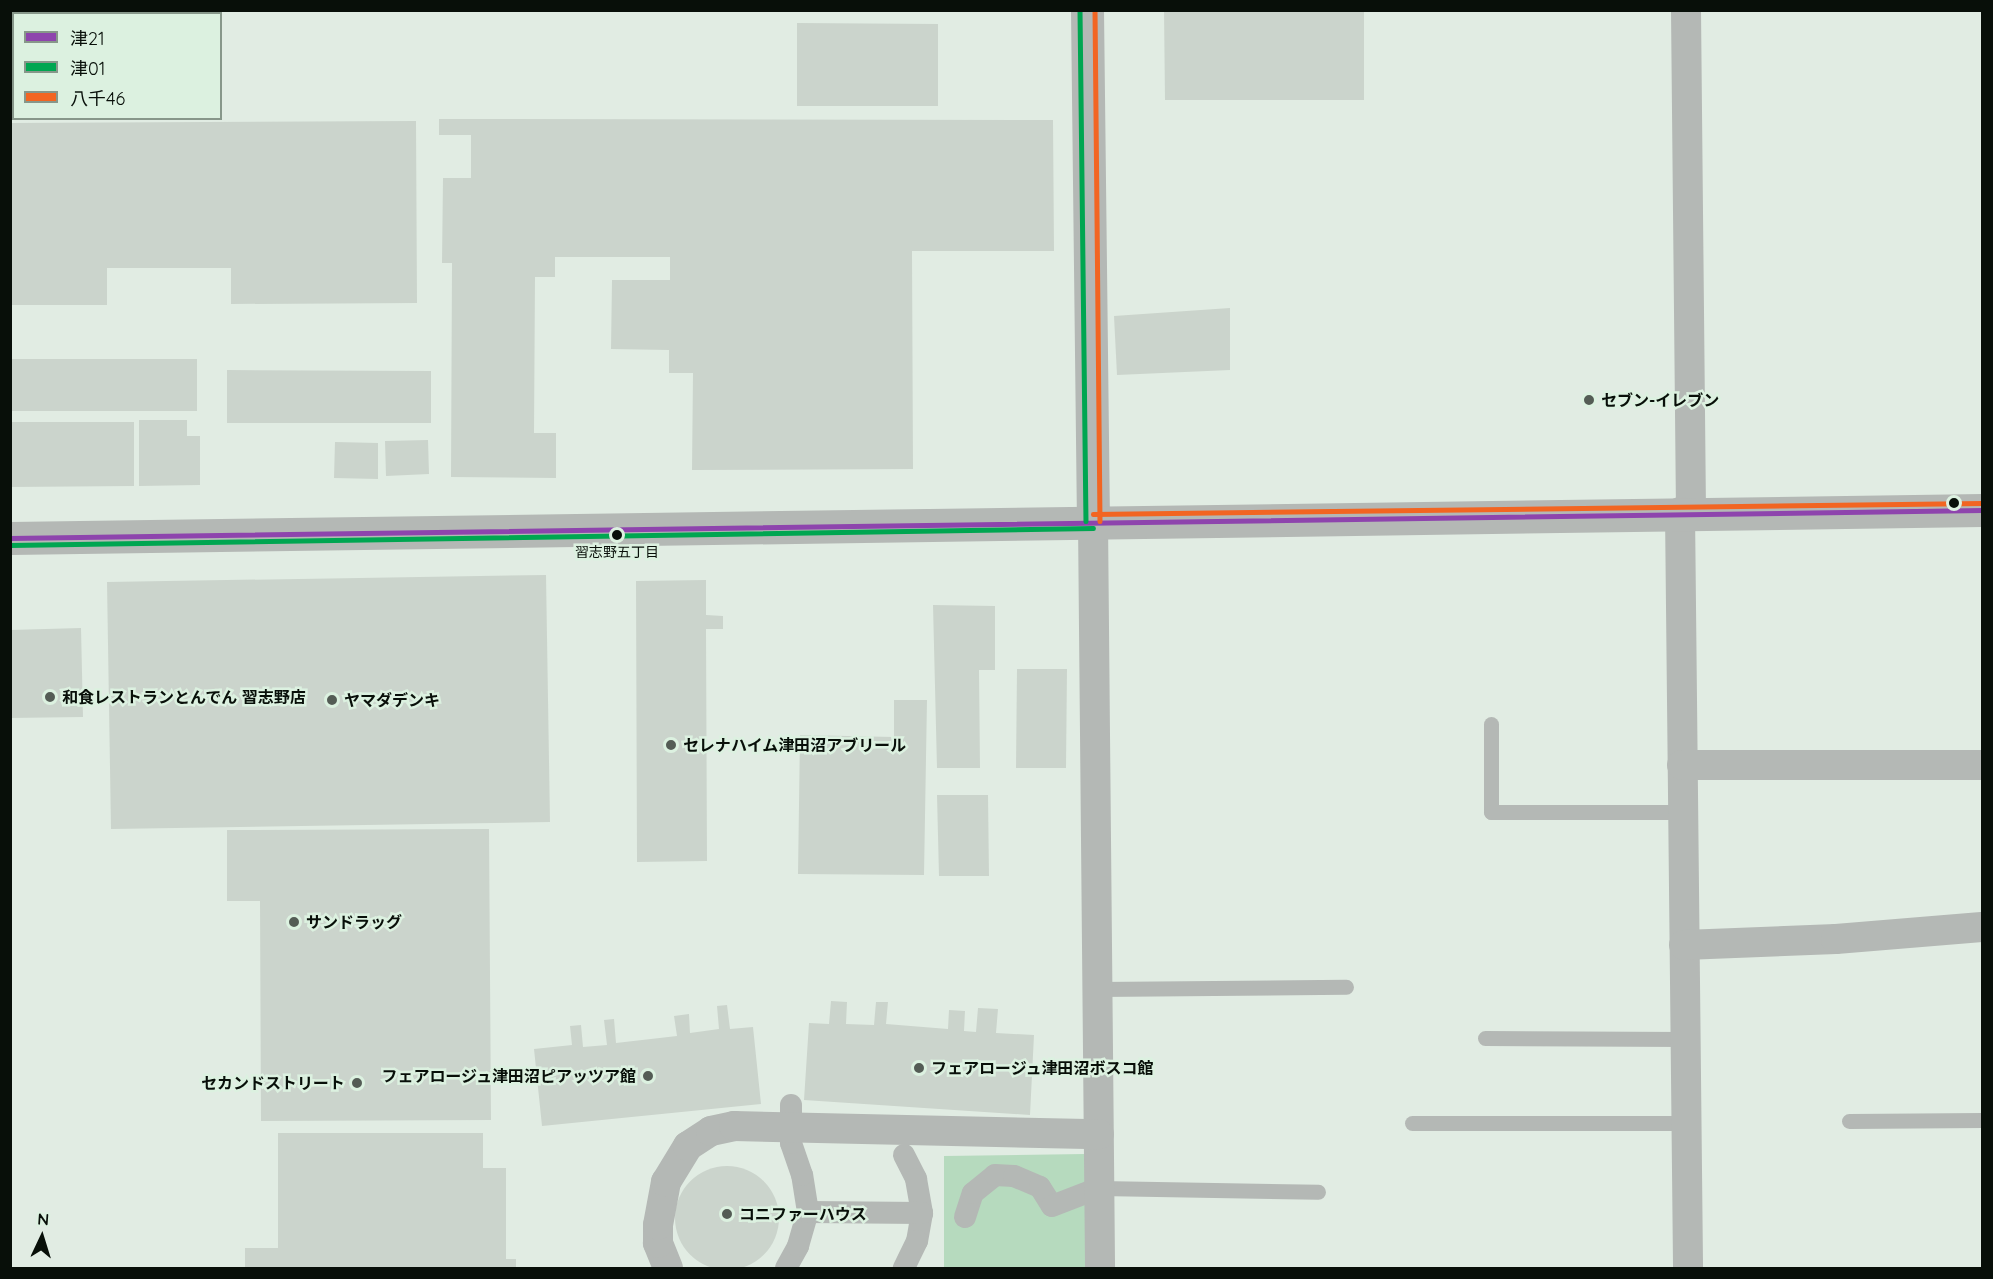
<!DOCTYPE html>
<html>
<head>
<meta charset="utf-8">
<style>
	body { margin:0 }
	#map { position:relative; width:1993px; height:1279px; overflow:hidden; background:#e1ece3; font-family:Quicksand,"Noto Sans JP",sans-serif }
	div>[style] { position:absolute }
	.green>* { inset:0; background:#b6dabe }
	.building>* { inset:0; background:#cbd4cc }
	.round { border-radius:50% }
	.service>* { height:15px; margin:-7.5px; padding:0 7.5px; transform-origin:7.5px; border-radius:7.5px; background:#b4b8b5 }
	.pedestrian>* { height:22px; margin:-11px; padding:0 11px; transform-origin:11px; border-radius:11px; background:#b4b8b5 }
	.minor>* { height:30px; margin:-15px; padding:0 15px; transform-origin:15px; border-radius:15px; background:#b4b8b5 }
	.tertiary>* { height:33px; margin:-16.5px; padding:0 16.5px; transform-origin:16.5px; border-radius:16.5px; background:#b4b8b5 }
	.bus-1>* { height:4.5px; margin:-2.25px; padding:0 2.25px; transform-origin:2.25px; border-radius:2.25px; background:#8e44ad }
	.bus-2>* { height:4.5px; margin:-2.25px; padding:0 2.25px; transform-origin:2.25px; border-radius:2.25px; background:#00a651 }
	.bus-3>* { height:4.5px; margin:-2.25px; padding:0 2.25px; transform-origin:2.25px; border-radius:2.25px; background:#f26522 }
	.dots>* { width:16px; height:16px; translate:-50% -50%; box-sizing:border-box; border:3px solid #dcf1e0; border-radius:50% }
	span { translate:-50% -50%; white-space:nowrap; text-align:center; line-height:1.15; -webkit-text-stroke:5px #dcf1e0; paint-order:stroke }
	.bus-label { font-size:14px; color:#080f09 }
	.poi-label { font-size:16px; color:#080f09; font-weight:700 }
	.left { translate:0 -50%; text-align:left }
	.right { translate:-100% -50%; text-align:right }
	.frame { position:absolute; inset:0; border:12px solid #080f09; pointer-events:none }
	.legend { position:absolute; left:12px; top:12px; width:210px; height:108px; box-sizing:border-box; background:#dcf1e0; border:2px solid #87978a; margin:0; padding:8px 10px; list-style:none; font-size:18px; color:#080f09 }
	.legend li { display:flex; align-items:center; gap:12px; height:30px }
	.legend b { width:30px; border:2px solid #87978a }
	.north { position:absolute; left:12px; top:1207px; width:60px; height:60px; -webkit-text-stroke:4px #dcf1e0; paint-order:stroke; rotate:4deg; font-size:16px; font-weight:700; line-height:24px; text-align:center; color:#080f09 }
	.north::after { content:''; display:block; margin:auto; width:21px; height:27px; background:#080f09; clip-path:polygon(50% 0,100% 100%,50% 72%,0 100%) }
</style>
</head>
<body>
<div id="map">
	<div class="green">
		<i style="clip-path:polygon(1085px 1154px,1085px 1268px,944px 1268px,944px 1156px)"></i>
	</div>
	<div class="building">
		<i style="clip-path:polygon(1164px 10px,1364px 10px,1364px 100px,1165px 100px)"></i>
		<i style="clip-path:polygon(797px 23px,938px 24px,938px 106px,797px 106px)"></i>
		<i style="clip-path:polygon(439px 119px,1053px 120px,1054px 251px,912px 251px,913px 469px,692px 470px,693px 373px,669px 373px,669px 350px,611px 349px,612px 280px,670px 280px,670px 257px,555px 257px,555px 277px,535px 277px,534px 433px,556px 433px,556px 478px,451px 477px,452px 263px,442px 263px,443px 178px,471px 178px,471px 135px,439px 135px)"></i>
		<i style="clip-path:polygon(416px 121px,417px 303px,231px 304px,231px 268px,107px 268px,107px 305px,10px 305px,10px 123px)"></i>
		<i style="clip-path:polygon(1230px 308px,1230px 370px,1117px 375px,1114px 316px)"></i>
		<i style="clip-path:polygon(10px 359px,197px 359px,197px 411px,10px 411px)"></i>
		<i style="clip-path:polygon(227px 370px,431px 371px,431px 423px,227px 423px)"></i>
		<i style="clip-path:polygon(139px 420px,187px 420px,187px 436px,200px 436px,200px 485px,139px 486px)"></i>
		<i style="clip-path:polygon(10px 422px,134px 422px,134px 486px,10px 487px)"></i>
		<i style="clip-path:polygon(428px 440px,429px 474px,386px 476px,385px 441px)"></i>
		<i style="clip-path:polygon(335px 442px,378px 443px,378px 479px,334px 478px)"></i>
		<i style="clip-path:polygon(546px 575px,550px 822px,111px 829px,107px 582px)"></i>
		<i style="clip-path:polygon(706px 580px,706px 615px,723px 616px,723px 629px,706px 629px,707px 861px,637px 862px,636px 581px)"></i>
		<i style="clip-path:polygon(933px 605px,995px 606px,995px 670px,979px 670px,980px 768px,937px 768px)"></i>
		<i style="clip-path:polygon(81px 628px,83px 717px,10px 718px,10px 630px)"></i>
		<i style="clip-path:polygon(1017px 669px,1067px 669px,1066px 768px,1016px 768px)"></i>
		<i style="clip-path:polygon(894px 700px,927px 700px,924px 875px,798px 874px,800px 735px,894px 737px)"></i>
		<i style="clip-path:polygon(937px 795px,988px 795px,989px 876px,939px 876px)"></i>
		<i style="clip-path:polygon(489px 829px,491px 1120px,261px 1121px,260px 901px,227px 901px,227px 830px)"></i>
		<i style="clip-path:polygon(831px 1001px,847px 1002px,846px 1024px,874px 1025px,876px 1002px,888px 1002px,886px 1024px,948px 1029px,949px 1010px,965px 1011px,964px 1031px,976px 1032px,978px 1008px,998px 1009px,996px 1033px,1034px 1035px,1030px 1115px,804px 1100px,809px 1023px,829px 1024px)"></i>
		<i style="clip-path:polygon(727px 1005px,730px 1029px,753px 1027px,761px 1104px,542px 1126px,534px 1049px,572px 1045px,570px 1026px,581px 1025px,583px 1047px,607px 1045px,604px 1020px,614px 1019px,616px 1043px,677px 1036px,674px 1016px,689px 1014px,690px 1033px,719px 1029px,717px 1006px)"></i>
		<i style="clip-path:polygon(278px 1133px,483px 1133px,483px 1168px,506px 1168px,506px 1259px,516px 1259px,516px 1268px,245px 1268px,245px 1248px,278px 1248px)"></i>
		<i class="round" style="left:675px;top:1166px;width:104px;height:104px"></i>
	</div>
	<div class="service">
		<i style="left:1491px;top:724px;width:88px;rotate:90deg"></i>
		<i style="left:1491px;top:812px;width:191px"></i>
		<i style="left:1098px;top:989px;width:248px;rotate:-0.5deg"></i>
		<i style="left:1485px;top:1038px;width:200px;rotate:0.3deg"></i>
		<i style="left:1849px;top:1121px;width:133px;rotate:-0.4deg"></i>
		<i style="left:1412px;top:1123px;width:274px"></i>
		<i style="left:1099px;top:1188px;width:219px;rotate:1deg"></i>
	</div>
	<div class="pedestrian">
		<i style="left:904px;top:1155px;width:27px;rotate:63deg"></i>
		<i style="left:916px;top:1179px;width:35px;rotate:80deg"></i>
		<i style="left:922px;top:1213px;width:28px;rotate:100deg"></i>
		<i style="left:917px;top:1241px;width:30px;rotate:116deg"></i>
		<i style="left:808px;top:1212px;width:114px;rotate:0.5deg"></i>
		<i style="left:965px;top:1217px;width:25px;rotate:-72deg"></i>
		<i style="left:973px;top:1193px;width:28px;rotate:-39deg"></i>
		<i style="left:995px;top:1175px;width:19px;rotate:3deg"></i>
		<i style="left:1014px;top:1176px;width:28px;rotate:23deg"></i>
		<i style="left:1040px;top:1187px;width:22px;rotate:58deg"></i>
		<i style="left:1052px;top:1206px;width:50px;rotate:-21deg"></i>
		<i style="left:786px;top:1268px;width:25px;rotate:-61deg"></i>
		<i style="left:798px;top:1246px;width:35px;rotate:-74deg"></i>
		<i style="left:808px;top:1212px;width:37px;rotate:-99deg"></i>
		<i style="left:802px;top:1175px;width:34px;rotate:-109deg"></i>
		<i style="left:791px;top:1143px;width:38px;rotate:-90deg"></i>
	</div>
	<div class="minor">
		<i style="left:1686px;top:10px;width:501px;rotate:89.43deg"></i>
		<i style="left:1680px;top:512px;width:756px;rotate:89.39deg"></i>
		<i style="left:1093px;top:521px;width:747px;rotate:89.46deg"></i>
		<i style="left:1682px;top:765px;width:300px"></i>
		<i style="left:1684px;top:945px;width:152px;rotate:-2.3deg"></i>
		<i style="left:1836px;top:939px;width:146px;rotate:-4.7deg"></i>
		<i style="left:668px;top:1268px;width:27px;rotate:-112deg"></i>
		<i style="left:658px;top:1243px;width:18px;rotate:-90deg"></i>
		<i style="left:658px;top:1225px;width:44px;rotate:-79.5deg"></i>
		<i style="left:666px;top:1182px;width:42px;rotate:-58.6deg"></i>
		<i style="left:688px;top:1146px;width:27px;rotate:-33deg"></i>
		<i style="left:711px;top:1131px;width:24px;rotate:-12deg"></i>
		<i style="left:734px;top:1126px;width:365px;rotate:1.3deg"></i>
	</div>
	<div class="tertiary">
		<i style="left:1087px;top:10px;width:511px;rotate:89.33deg"></i>
		<i style="left:10px;top:538px;width:1972px;rotate:-0.81deg"></i>
	</div>
	<div class="bus-1">
		<i style="left:10px;top:538px;width:1972px;rotate:-0.81deg"></i>
	</div>
	<div class="bus-2">
		<i style="left:1080px;top:10px;width:511px;rotate:89.33deg"></i>
		<i style="left:10px;top:545px;width:1083px;rotate:-0.9deg"></i>
	</div>
	<div class="bus-3">
		<i style="left:1095px;top:10px;width:511px;rotate:89.44deg"></i>
		<i style="left:1093px;top:514px;width:889px;rotate:-0.71deg"></i>
	</div>
	<div class="dots">
		<i style="left:1589px;top:400px;background:#545c55"></i>
		<i style="left:1954px;top:503px;background:#080f09"></i>
		<i style="left:617px;top:535px;background:#080f09"></i>
		<i style="left:50px;top:697px;background:#545c55"></i>
		<i style="left:332px;top:700px;background:#545c55"></i>
		<i style="left:671px;top:745px;background:#545c55"></i>
		<i style="left:294px;top:922px;background:#545c55"></i>
		<i style="left:919px;top:1068px;background:#545c55"></i>
		<i style="left:648px;top:1076px;background:#545c55"></i>
		<i style="left:357px;top:1083px;background:#545c55"></i>
		<i style="left:727px;top:1214px;background:#545c55"></i>
	</div>
	<div class="bus-label">
		<span style="left:617px;top:552px">習志野五丁目</span>
	</div>
	<div class="poi-label">
		<span class="left" style="left:1601px;top:400px">セブン-イレブン</span>
		<span class="left" style="left:62px;top:697px">和食レストランとんでん 習志野店</span>
		<span class="left" style="left:344px;top:700px">ヤマダデンキ</span>
		<span class="left" style="left:683px;top:745px">セレナハイム津田沼アブリール</span>
		<span class="left" style="left:306px;top:922px">サンドラッグ</span>
		<span class="left" style="left:931px;top:1068px">フェアロージュ津田沼ボスコ館</span>
		<span class="right" style="left:636px;top:1076px">フェアロージュ津田沼ピアッツア館</span>
		<span class="right" style="left:345px;top:1083px">セカンドストリート</span>
		<span class="left" style="left:739px;top:1214px">コニファーハウス</span>
	</div>
	<div class="frame"></div>
	<ul class="legend">
	<li><b style="height:8px;background:#8e44ad"></b>津21</li>
	<li><b style="height:8px;background:#00a651"></b>津01</li>
	<li><b style="height:8px;background:#f26522"></b>八千46</li>
	</ul>
	<div class="north">N</div>
</div>
</body>
</html>
